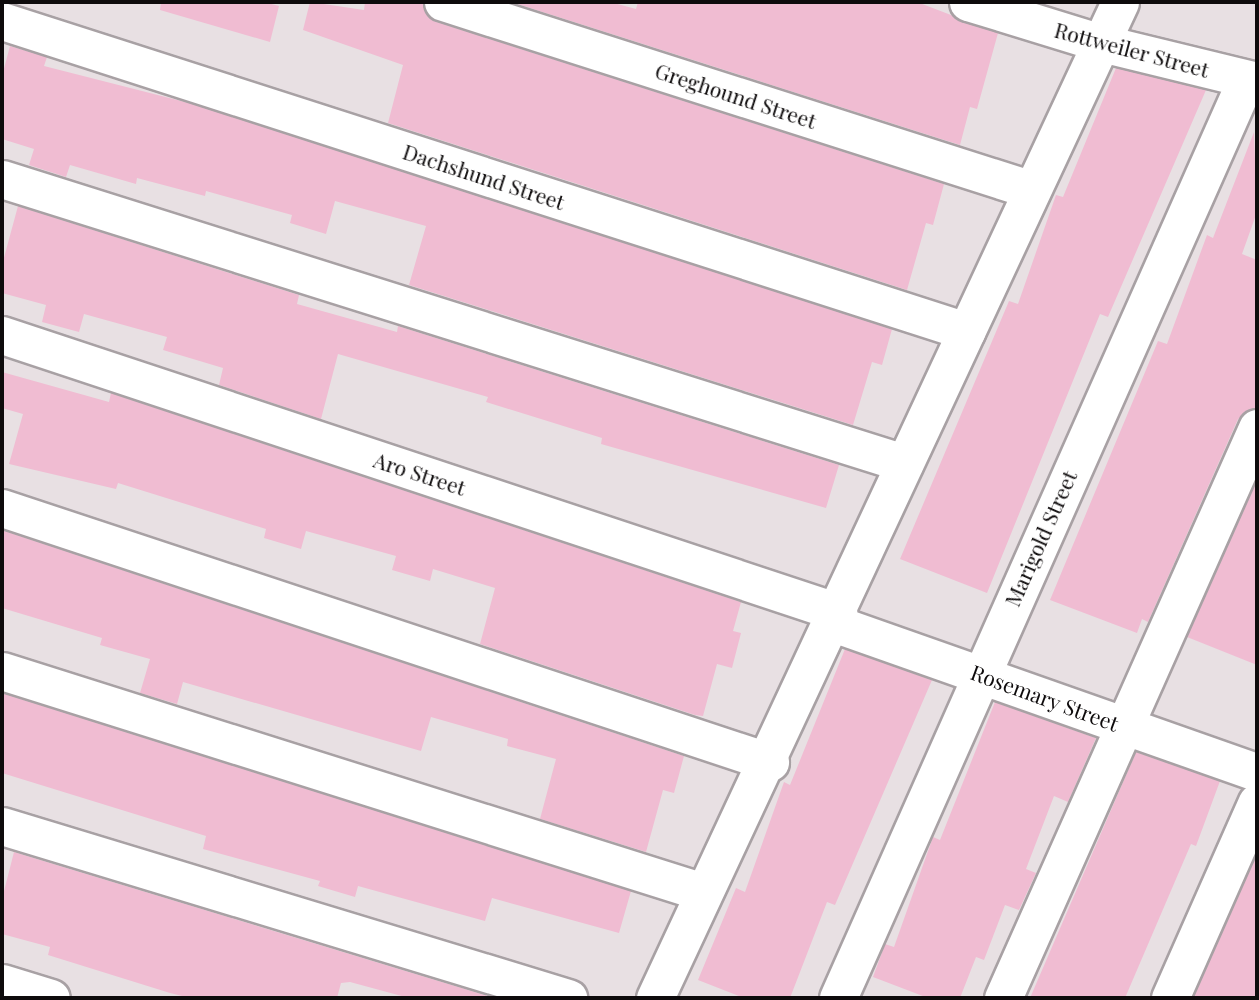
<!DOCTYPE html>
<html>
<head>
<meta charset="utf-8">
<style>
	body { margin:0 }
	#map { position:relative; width:1259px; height:1000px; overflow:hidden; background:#e8e0e3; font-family:"Playfair Display",serif }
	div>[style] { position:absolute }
	.building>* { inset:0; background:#f0bcd2 }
	.roads { filter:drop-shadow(2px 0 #a8a1a4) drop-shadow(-2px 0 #a8a1a4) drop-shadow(0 2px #a8a1a4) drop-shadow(0 -2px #a8a1a4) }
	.street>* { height:37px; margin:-18.5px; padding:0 18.5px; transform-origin:18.5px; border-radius:18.5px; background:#fff }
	span { translate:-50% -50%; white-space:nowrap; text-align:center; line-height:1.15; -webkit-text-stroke:5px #fff; paint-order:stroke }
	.street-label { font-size:21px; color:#0e0b0c }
	.frame { position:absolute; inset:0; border:4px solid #0e0b0c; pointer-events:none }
</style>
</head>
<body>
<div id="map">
	<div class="building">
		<i style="clip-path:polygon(161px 2px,264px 2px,279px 6px,270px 42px,160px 10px)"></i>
		<i style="clip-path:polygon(310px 2px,364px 10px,365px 2px,423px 2px,437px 22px,944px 184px,933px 225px,926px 223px,907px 290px,388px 123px,403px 65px,303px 30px)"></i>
		<i style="clip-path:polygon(511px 2px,610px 2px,636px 9px,638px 2px,917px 2px,998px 33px,977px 109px,970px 107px,960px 145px)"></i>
		<i style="clip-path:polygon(10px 46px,47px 57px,44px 66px,193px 104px,892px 329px,882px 365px,872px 362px,853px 425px,409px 285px,426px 226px,335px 201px,326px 234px,290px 223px,292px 215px,206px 191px,205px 196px,137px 178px,136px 184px,70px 165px,66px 177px,29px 165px,34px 149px,2px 139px,2px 76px)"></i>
		<i style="clip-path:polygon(1116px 68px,1206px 90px,1108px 317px,1100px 314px,987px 593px,900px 559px,1009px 301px,1018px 304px,1056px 195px,1063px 197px)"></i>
		<i style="clip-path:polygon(1254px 132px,1257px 212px,1242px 254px,1257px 260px,1257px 407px,1238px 419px,1148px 622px,1142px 619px,1137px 633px,1050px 600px,1158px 341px,1167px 344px,1207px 235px,1213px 238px)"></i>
		<i style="clip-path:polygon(18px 206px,299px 295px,297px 304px,397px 332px,398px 326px,839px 465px,826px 508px,601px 444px,602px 438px,486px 402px,488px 397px,338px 354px,321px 419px,219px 385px,223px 368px,163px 350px,167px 337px,84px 314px,79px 332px,42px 322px,46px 305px,2px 293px,2px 265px)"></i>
		<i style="clip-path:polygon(2px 372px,109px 402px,111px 393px,741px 602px,733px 631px,741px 633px,732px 668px,717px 664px,703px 716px,695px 715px,480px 644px,495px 588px,433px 569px,430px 581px,392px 570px,396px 556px,306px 531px,301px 549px,264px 538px,266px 529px,118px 483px,116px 489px,9px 464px,23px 414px,2px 408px)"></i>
		<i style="clip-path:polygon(1257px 479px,1257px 665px,1187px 637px)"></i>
		<i style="clip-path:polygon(2px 530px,684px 756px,674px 793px,663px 790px,646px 852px,540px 819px,556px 759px,507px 746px,508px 739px,431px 717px,421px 751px,183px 682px,177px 704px,140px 693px,150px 659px,100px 645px,102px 638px,2px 608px)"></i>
		<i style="clip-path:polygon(845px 649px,932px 680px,835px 905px,827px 902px,790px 998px,744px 998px,698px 980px,736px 888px,745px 892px,784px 782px,790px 785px)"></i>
		<i style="clip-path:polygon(2px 693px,631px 891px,619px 933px,492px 898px,485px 921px,358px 886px,355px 897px,318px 886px,320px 881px,203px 849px,206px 836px,2px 773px)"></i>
		<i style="clip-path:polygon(995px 702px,1096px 738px,1068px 802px,1054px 796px,1026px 869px,1036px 873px,1019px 910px,1005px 905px,984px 960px,976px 957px,960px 998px,928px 998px,873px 977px,885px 944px,894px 947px,933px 837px,940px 840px)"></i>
		<i style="clip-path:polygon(1136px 752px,1220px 781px,1196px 846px,1191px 844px,1125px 998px,1030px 998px)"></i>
		<i style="clip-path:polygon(14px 852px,488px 996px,488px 998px,409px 998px,350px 982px,341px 983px,337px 998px,190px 998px,170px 993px,48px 955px,50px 947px,2px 934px,2px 899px)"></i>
		<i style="clip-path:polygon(1257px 853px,1257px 998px,1193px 998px)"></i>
	</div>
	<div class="roads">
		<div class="street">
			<i style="left:443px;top:2px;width:615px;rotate:17.7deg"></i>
			<i style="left:968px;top:2px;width:139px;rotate:17.1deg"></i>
			<i style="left:1101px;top:43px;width:161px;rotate:13.7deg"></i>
			<i style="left:2px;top:21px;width:1013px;rotate:17.83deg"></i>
			<i style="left:2px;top:179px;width:946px;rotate:17.48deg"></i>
			<i style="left:2px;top:335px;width:881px;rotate:18.33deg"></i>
			<i style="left:2px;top:508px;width:809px;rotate:18.3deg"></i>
			<i style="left:833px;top:623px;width:449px;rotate:19.4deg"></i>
			<i style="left:2px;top:671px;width:735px;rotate:17.5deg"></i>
			<i style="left:2px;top:826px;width:592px;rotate:16.9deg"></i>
			<i style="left:2px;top:983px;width:51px;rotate:17deg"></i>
			<i style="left:655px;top:998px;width:1099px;rotate:-64.97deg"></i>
			<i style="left:838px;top:998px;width:1005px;rotate:-66.04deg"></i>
			<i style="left:1003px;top:998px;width:624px;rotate:-65.98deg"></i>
			<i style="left:1170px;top:998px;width:214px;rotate:-66.1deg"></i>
		</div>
	</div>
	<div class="street-label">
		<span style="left:1132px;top:49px;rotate:15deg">Rottweiler Street</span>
		<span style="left:736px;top:95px;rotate:18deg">Greghound Street</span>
		<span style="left:484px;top:176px;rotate:18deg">Dachshund Street</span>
		<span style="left:420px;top:473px;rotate:18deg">Aro Street</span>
		<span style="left:1040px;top:538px;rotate:-66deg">Marigold Street</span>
		<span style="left:1045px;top:697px;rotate:20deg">Rosemary Street</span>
	</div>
	<div class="frame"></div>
</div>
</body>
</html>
